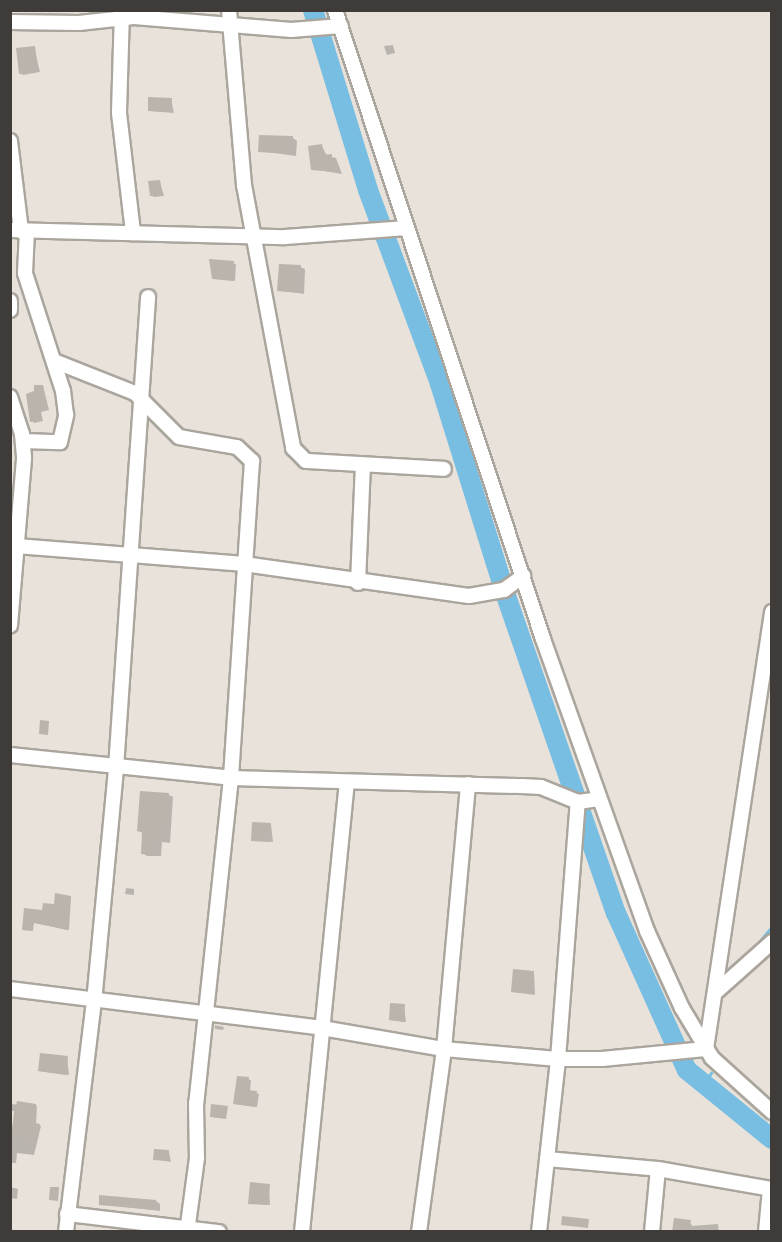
<!DOCTYPE html>
<html>
<head>
<meta charset="utf-8">
<style>
	body { margin:0 }
	#map { position:relative; width:782px; height:1242px; overflow:hidden; background:#e8e2da; font-family:Roboto,sans-serif }
	div>[style] { position:absolute }
	.shadow>* { inset:0; background:#0003 }
	.stream>* { height:3px; margin:-1.5px; padding:0 1.5px; transform-origin:1.5px; border-radius:1.5px; background:#78bee2 }
	.river>* { height:20px; margin:-10px; padding:0 10px; transform-origin:10px; border-radius:10px; background:#78bee2 }
	.building>* { inset:0; background:#bab4ac }
	.roads { filter:drop-shadow(2px 0 #aaa59d) drop-shadow(-2px 0 #aaa59d) drop-shadow(0 2px #aaa59d) drop-shadow(0 -2px #aaa59d) }
	.minor>* { height:14px; margin:-7px; padding:0 7px; transform-origin:7px; border-radius:7px; background:#fff }
	span { translate:-50% -50%; white-space:nowrap; text-align:center; line-height:1.15; -webkit-text-stroke:4.5px #f5efe7; paint-order:stroke }
	.frame { position:absolute; inset:0; border:12px solid #3e3b38; pointer-events:none }
</style>
</head>
<body>
<div id="map">
	<div class="shadow">
		<i style="clip-path:polygon(393px 45px,395px 53px,387px 55px,384px 46px)"></i>
		<i style="clip-path:polygon(34px 47px,40px 72px,23px 75px,20px 73px)"></i>
		<i style="clip-path:polygon(171px 99px,174px 113px,150px 111px)"></i>
		<i style="clip-path:polygon(293px 138px,297px 141px,296px 156px,260px 151px)"></i>
		<i style="clip-path:polygon(322px 146px,327px 156px,336px 158px,342px 174px,312px 169px)"></i>
		<i style="clip-path:polygon(160px 182px,164px 196px,154px 197px,151px 195px)"></i>
		<i style="clip-path:polygon(210px 260px,236px 264px,235px 281px,213px 278px)"></i>
		<i style="clip-path:polygon(300px 267px,305px 269px,304px 294px,279px 290px)"></i>
		<i style="clip-path:polygon(43px 386px,49px 410px,41px 412px,43px 421px,34px 423px,32px 421px)"></i>
		<i style="clip-path:polygon(169px 795px,173px 797px,170px 843px,162px 842px,161px 856px,147px 856px,142px 853px,143px 833px,138px 831px)"></i>
		<i style="clip-path:polygon(271px 825px,273px 842px,252px 840px)"></i>
		<i style="clip-path:polygon(126px 888px,134px 889px,134px 895px,125px 894px)"></i>
		<i style="clip-path:polygon(71px 897px,69px 930px,34px 923px,33px 931px,24px 929px,26px 909px,43px 911px)"></i>
		<i style="clip-path:polygon(534px 972px,535px 995px,513px 992px)"></i>
		<i style="clip-path:polygon(404px 1006px,406px 1022px,390px 1020px)"></i>
		<i style="clip-path:polygon(215px 1025px,224px 1027px,223px 1030px,215px 1029px)"></i>
		<i style="clip-path:polygon(67px 1057px,69px 1075px,39px 1071px)"></i>
		<i style="clip-path:polygon(238px 1078px,251px 1080px,250px 1092px,259px 1094px,257px 1107px,236px 1104px)"></i>
		<i style="clip-path:polygon(10px 1104px,37px 1106px,36px 1125px,41px 1126px,34px 1155px,17px 1153px,16px 1163px,10px 1163px,14px 1111px,10px 1111px)"></i>
		<i style="clip-path:polygon(169px 1152px,171px 1162px,154px 1159px)"></i>
		<i style="clip-path:polygon(269px 1185px,270px 1205px,249px 1203px)"></i>
		<i style="clip-path:polygon(10px 1187px,18px 1189px,17px 1199px,10px 1198px)"></i>
		<i style="clip-path:polygon(156px 1201px,160px 1204px,160px 1211px,100px 1204px)"></i>
		<i style="clip-path:polygon(690px 1222px,692px 1226px,718px 1224px,719px 1232px,674px 1232px)"></i>
	</div>
	<div class="stream">
		<i style="left:748px;top:955px;width:38px;rotate:-50deg"></i>
		<i style="left:703px;top:1084px;width:14px;rotate:-54deg"></i>
	</div>
	<div class="river">
		<i style="left:313px;top:10px;width:188px;rotate:73deg"></i>
		<i style="left:368px;top:190px;width:207px;rotate:69.6deg"></i>
		<i style="left:440px;top:384px;width:216px;rotate:72.7deg"></i>
		<i style="left:504px;top:590px;width:342px;rotate:70.9deg"></i>
		<i style="left:616px;top:913px;width:172px;rotate:65.7deg"></i>
		<i style="left:687px;top:1070px;width:109px;rotate:39.1deg"></i>
	</div>
	<div class="building">
		<i style="clip-path:polygon(35px 46px,38px 71px,19px 74px,16px 48px)"></i>
		<i style="clip-path:polygon(148px 97px,172px 98px,171px 112px,148px 111px)"></i>
		<i style="clip-path:polygon(259px 135px,293px 136px,292px 154px,258px 152px)"></i>
		<i style="clip-path:polygon(322px 144px,323px 155px,332px 154px,332px 162px,337px 161px,338px 172px,311px 170px,308px 146px)"></i>
		<i style="clip-path:polygon(160px 180px,162px 195px,150px 196px,148px 181px)"></i>
		<i style="clip-path:polygon(209px 259px,234px 261px,233px 281px,212px 279px)"></i>
		<i style="clip-path:polygon(279px 264px,301px 265px,299px 293px,277px 291px)"></i>
		<i style="clip-path:polygon(34px 385px,43px 385px,47px 409px,39px 411px,40px 420px,30px 422px,26px 394px,34px 391px)"></i>
		<i style="clip-path:polygon(40px 720px,49px 721px,48px 735px,39px 734px)"></i>
		<i style="clip-path:polygon(140px 791px,169px 793px,165px 841px,158px 840px,157px 855px,141px 854px,142px 832px,137px 831px)"></i>
		<i style="clip-path:polygon(252px 822px,271px 823px,270px 842px,251px 841px)"></i>
		<i style="clip-path:polygon(55px 893px,71px 896px,67px 930px,31px 922px,31px 931px,22px 930px,24px 908px,42px 910px,43px 903px,54px 904px)"></i>
		<i style="clip-path:polygon(513px 969px,534px 971px,532px 994px,511px 992px)"></i>
		<i style="clip-path:polygon(390px 1003px,405px 1004px,404px 1022px,389px 1020px)"></i>
		<i style="clip-path:polygon(40px 1053px,68px 1056px,66px 1075px,38px 1071px)"></i>
		<i style="clip-path:polygon(237px 1076px,249px 1077px,248px 1090px,257px 1091px,255px 1107px,233px 1104px)"></i>
		<i style="clip-path:polygon(17px 1101px,36px 1104px,35px 1123px,40px 1124px,38px 1138px,34px 1138px,34px 1142px,10px 1138px)"></i>
		<i style="clip-path:polygon(211px 1104px,228px 1106px,226px 1119px,210px 1117px)"></i>
		<i style="clip-path:polygon(154px 1149px,169px 1150px,168px 1161px,153px 1160px)"></i>
		<i style="clip-path:polygon(250px 1182px,270px 1184px,268px 1205px,248px 1204px)"></i>
		<i style="clip-path:polygon(50px 1187px,59px 1187px,58px 1201px,49px 1200px)"></i>
		<i style="clip-path:polygon(99px 1195px,156px 1200px,155px 1210px,99px 1205px)"></i>
		<i style="clip-path:polygon(562px 1216px,589px 1219px,588px 1228px,561px 1225px)"></i>
		<i style="clip-path:polygon(674px 1218px,691px 1220px,689px 1232px,672px 1232px)"></i>
	</div>
	<div class="roads">
		<div class="minor">
			<i style="left:229px;top:10px;width:176px;rotate:85.1deg"></i>
			<i style="left:244px;top:185px;width:268px;rotate:79.4deg"></i>
			<i style="left:293px;top:448px;width:18px;rotate:45deg"></i>
			<i style="left:306px;top:461px;width:138px;rotate:3.3deg"></i>
			<i style="left:335px;top:10px;width:662px;rotate:71.7deg"></i>
			<i style="left:543px;top:639px;width:310px;rotate:70.4deg"></i>
			<i style="left:647px;top:931px;width:85px;rotate:65.6deg"></i>
			<i style="left:682px;top:1008px;width:58px;rotate:59deg"></i>
			<i style="left:712px;top:1058px;width:81px;rotate:42deg"></i>
			<i style="left:122px;top:11px;width:102px;rotate:91.7deg"></i>
			<i style="left:119px;top:113px;width:121px;rotate:83.3deg"></i>
			<i style="left:10px;top:22px;width:69px;rotate:0.8deg"></i>
			<i style="left:79px;top:23px;width:55px;rotate:-6.2deg"></i>
			<i style="left:134px;top:17px;width:158px;rotate:4.7deg"></i>
			<i style="left:291px;top:30px;width:50px;rotate:-4.6deg"></i>
			<i style="left:10px;top:141px;width:91px;rotate:83deg"></i>
			<i style="left:10px;top:230px;width:275px;rotate:1.5deg"></i>
			<i style="left:285px;top:237px;width:122px;rotate:-4.2deg"></i>
			<i style="left:10px;top:301px;width:9px;rotate:90deg"></i>
			<i style="left:54px;top:361px;width:87px;rotate:21.6deg"></i>
			<i style="left:135px;top:393px;width:62px;rotate:45deg"></i>
			<i style="left:179px;top:437px;width:59px;rotate:9.8deg"></i>
			<i style="left:237px;top:447px;width:21px;rotate:43deg"></i>
			<i style="left:252px;top:461px;width:318px;rotate:93.8deg"></i>
			<i style="left:231px;top:778px;width:327px;rotate:96.1deg"></i>
			<i style="left:196px;top:1103px;width:55px;rotate:89deg"></i>
			<i style="left:197px;top:1158px;width:75px;rotate:97.7deg"></i>
			<i style="left:10px;top:397px;width:39px;rotate:72deg"></i>
			<i style="left:22px;top:434px;width:25px;rotate:85deg"></i>
			<i style="left:24px;top:459px;width:167px;rotate:94.8deg"></i>
			<i style="left:23px;top:441px;width:37px;rotate:2deg"></i>
			<i style="left:60px;top:442px;width:28px;rotate:-77deg"></i>
			<i style="left:66px;top:415px;width:24px;rotate:-97deg"></i>
			<i style="left:63px;top:391px;width:124px;rotate:-107.9deg"></i>
			<i style="left:25px;top:273px;width:42px;rotate:-87.3deg"></i>
			<i style="left:17px;top:546px;width:228px;rotate:4.5deg"></i>
			<i style="left:244px;top:564px;width:227px;rotate:8.1deg"></i>
			<i style="left:469px;top:596px;width:36px;rotate:-10deg"></i>
			<i style="left:504px;top:590px;width:24px;rotate:-36deg"></i>
			<i style="left:358px;top:583px;width:118px;rotate:-87.6deg"></i>
			<i style="left:10px;top:755px;width:222px;rotate:5.9deg"></i>
			<i style="left:231px;top:778px;width:291px;rotate:1.6deg"></i>
			<i style="left:522px;top:786px;width:19px;rotate:3deg"></i>
			<i style="left:541px;top:787px;width:40px;rotate:22deg"></i>
			<i style="left:578px;top:802px;width:21px;rotate:-8deg"></i>
			<i style="left:10px;top:989px;width:314px;rotate:7.1deg"></i>
			<i style="left:322px;top:1028px;width:124px;rotate:9.8deg"></i>
			<i style="left:444px;top:1049px;width:114px;rotate:5deg"></i>
			<i style="left:558px;top:1059px;width:44px"></i>
			<i style="left:602px;top:1059px;width:104px;rotate:-5.5deg"></i>
			<i style="left:706px;top:1049px;width:442px;rotate:-81.4deg"></i>
			<i style="left:717px;top:991px;width:74px;rotate:-41.7deg"></i>
			<i style="left:547px;top:1159px;width:111px;rotate:5.1deg"></i>
			<i style="left:658px;top:1169px;width:116px;rotate:10deg"></i>
			<i style="left:67px;top:1214px;width:153px;rotate:6.8deg"></i>
			<i style="left:66px;top:1232px;width:232px;rotate:-83.1deg"></i>
			<i style="left:94px;top:1002px;width:235px;rotate:-84.6deg"></i>
			<i style="left:116px;top:768px;width:472px;rotate:-86.1deg"></i>
			<i style="left:302px;top:1232px;width:452px;rotate:-84.3deg"></i>
			<i style="left:419px;top:1232px;width:185px;rotate:-82.2deg"></i>
			<i style="left:444px;top:1049px;width:266px;rotate:-84.8deg"></i>
			<i style="left:539px;top:1232px;width:174px;rotate:-83.7deg"></i>
			<i style="left:558px;top:1059px;width:258px;rotate:-85.6deg"></i>
			<i style="left:652px;top:1232px;width:63px;rotate:-84.6deg"></i>
			<i style="left:766px;top:1232px;width:43px;rotate:-84.7deg"></i>
		</div>
	</div>
	<div class="frame"></div>
</div>
</body>
</html>
